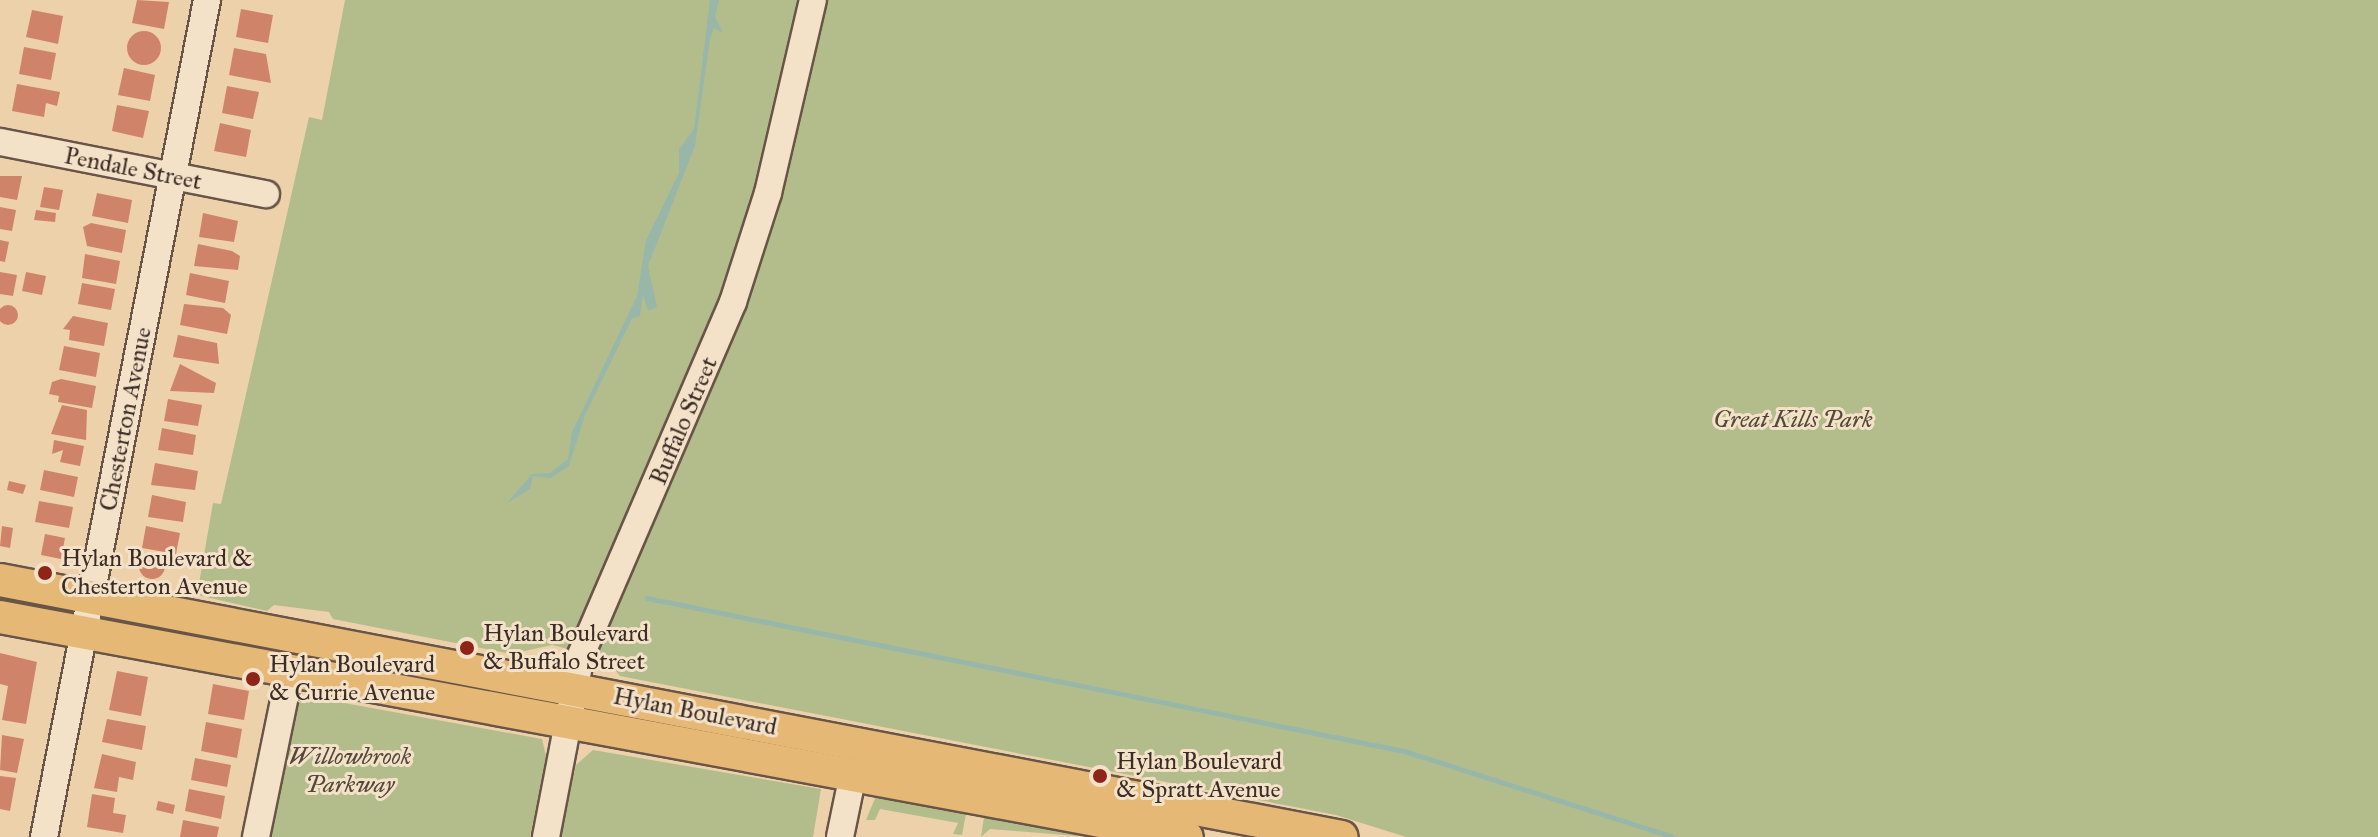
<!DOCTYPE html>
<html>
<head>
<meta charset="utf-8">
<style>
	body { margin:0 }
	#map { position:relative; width:2378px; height:837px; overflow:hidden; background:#edd1aa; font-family:"IM FELL Great Primer",serif }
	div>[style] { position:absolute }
	.green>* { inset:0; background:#b3bd8c }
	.water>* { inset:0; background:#99b7a9 }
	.stream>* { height:5px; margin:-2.5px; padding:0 2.5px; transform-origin:2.5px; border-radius:2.5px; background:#99b7a9 }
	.building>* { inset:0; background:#cf846a }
	.round { border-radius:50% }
	.roads { filter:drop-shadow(2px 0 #685547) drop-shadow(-2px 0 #685547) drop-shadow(0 2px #685547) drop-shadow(0 -2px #685547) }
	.minor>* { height:26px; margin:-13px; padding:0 13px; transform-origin:13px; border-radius:13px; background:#f3e1c8 }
	.major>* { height:32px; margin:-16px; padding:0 16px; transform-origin:16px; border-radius:16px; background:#e6b875 }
	.dots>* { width:22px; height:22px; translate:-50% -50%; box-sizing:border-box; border:4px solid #f3e1c8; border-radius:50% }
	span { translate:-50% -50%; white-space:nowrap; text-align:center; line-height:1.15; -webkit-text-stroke:6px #f3e1c8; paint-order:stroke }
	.street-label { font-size:24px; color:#3b2c26 }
	.park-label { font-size:24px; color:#53493a; font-style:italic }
	.poi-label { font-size:24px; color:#3b2c26 }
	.left { translate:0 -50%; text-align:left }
</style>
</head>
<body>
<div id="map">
	<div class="green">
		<i style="clip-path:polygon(345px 0,2378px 0,2378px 837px,1406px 837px,1336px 815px,620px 676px,605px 658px,552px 645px,511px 654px,333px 619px,329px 612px,274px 605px,267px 611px,197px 595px,213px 503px,221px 504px,309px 117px,322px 120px)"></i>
		<i style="clip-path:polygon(306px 696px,542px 739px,546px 756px,530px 837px,267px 837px,295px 700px)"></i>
		<i style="clip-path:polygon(593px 750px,821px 789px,813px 837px,559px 837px,576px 765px)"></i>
		<i style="clip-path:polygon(876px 796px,966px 814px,962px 835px,953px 834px,958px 823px,880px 809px,875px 820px,866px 820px)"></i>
		<i style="clip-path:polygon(984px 817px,1088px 837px,990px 829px,981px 837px)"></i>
	</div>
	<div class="water">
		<i style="clip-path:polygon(710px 0,719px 0,715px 17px,723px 33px,714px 28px,710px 39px,695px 146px,648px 266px,657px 307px,648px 311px,643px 295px,640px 316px,632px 319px,585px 415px,569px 466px,551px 478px,533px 476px,530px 489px,507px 503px,532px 474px,550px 473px,568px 459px,572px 432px,637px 296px,646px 240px,679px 173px,679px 149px,694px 129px)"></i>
	</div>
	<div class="stream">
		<i style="left:647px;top:598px;width:772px;rotate:11.43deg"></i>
		<i style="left:1404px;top:751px;width:282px;rotate:17.7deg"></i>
	</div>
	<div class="building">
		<i style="clip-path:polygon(137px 0,169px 2px,164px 29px,132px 23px)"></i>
		<i style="clip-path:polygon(241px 9px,273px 15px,268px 43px,236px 37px)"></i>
		<i style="clip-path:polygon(32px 10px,63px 16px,58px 44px,26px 37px)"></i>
		<i class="round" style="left:127px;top:31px;width:34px;height:34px"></i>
		<i style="clip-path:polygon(24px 47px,56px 53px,51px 80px,19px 74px)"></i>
		<i style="clip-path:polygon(234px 48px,266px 54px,271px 83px,229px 75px)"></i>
		<i style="clip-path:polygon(124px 68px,155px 75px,150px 101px,118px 95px)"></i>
		<i style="clip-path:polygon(17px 84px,60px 92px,57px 106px,46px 103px,44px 117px,12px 111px)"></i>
		<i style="clip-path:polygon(227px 86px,259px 92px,253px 119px,222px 113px)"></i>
		<i style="clip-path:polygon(117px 105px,149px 111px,143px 138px,112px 131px)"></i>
		<i style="clip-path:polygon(220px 123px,251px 130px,246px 157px,214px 151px)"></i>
		<i style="clip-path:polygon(0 176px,22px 176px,17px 200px,0 197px)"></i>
		<i style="clip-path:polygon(44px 187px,63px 190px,59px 210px,40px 207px)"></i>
		<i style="clip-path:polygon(97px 193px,132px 200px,128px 223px,92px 216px)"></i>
		<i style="clip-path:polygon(0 207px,16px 210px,12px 231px,0 229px)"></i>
		<i style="clip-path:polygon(36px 210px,56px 213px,55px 222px,34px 220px)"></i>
		<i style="clip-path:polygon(203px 213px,238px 221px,234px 242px,199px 237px)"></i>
		<i style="clip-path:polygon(91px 223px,126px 230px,122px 253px,87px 246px,83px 227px)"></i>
		<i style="clip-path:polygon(0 240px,9px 242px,5px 262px,0 261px)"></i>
		<i style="clip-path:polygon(198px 244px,232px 251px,240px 256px,238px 270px,194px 266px)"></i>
		<i style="clip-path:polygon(85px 254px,120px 261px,116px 284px,82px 278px)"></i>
		<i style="clip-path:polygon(0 272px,17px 275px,13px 296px,0 294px)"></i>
		<i style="clip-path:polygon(26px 272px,46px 276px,42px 295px,22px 291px)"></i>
		<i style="clip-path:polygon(190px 273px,229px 281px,225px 303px,186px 295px)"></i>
		<i style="clip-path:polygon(82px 283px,115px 289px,111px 310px,78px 304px)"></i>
		<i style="clip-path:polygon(184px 304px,223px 308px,231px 315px,227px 334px,180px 325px)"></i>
		<i class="round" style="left:-2px;top:305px;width:20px;height:20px"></i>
		<i style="clip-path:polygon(73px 316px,108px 323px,104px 346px,69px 340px,70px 330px,63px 329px)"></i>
		<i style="clip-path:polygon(178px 335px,217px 343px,219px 364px,173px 357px)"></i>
		<i style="clip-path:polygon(64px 346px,100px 353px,96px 377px,59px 370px)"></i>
		<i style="clip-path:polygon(180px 364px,216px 383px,214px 393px,170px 391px)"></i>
		<i style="clip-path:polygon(61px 379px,96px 386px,92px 408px,58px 402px,59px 396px,49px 394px,52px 382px)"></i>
		<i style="clip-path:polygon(168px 399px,202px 405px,198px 426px,164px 421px)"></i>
		<i style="clip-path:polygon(62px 405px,87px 410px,86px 440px,51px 434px)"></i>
		<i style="clip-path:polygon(162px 428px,196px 435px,193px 455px,158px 450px)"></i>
		<i style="clip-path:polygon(54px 440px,84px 446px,80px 466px,60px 462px,63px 450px,52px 454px)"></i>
		<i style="clip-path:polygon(155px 463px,198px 471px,195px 490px,151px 485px)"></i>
		<i style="clip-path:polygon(44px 470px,78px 477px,74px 497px,40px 490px)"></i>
		<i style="clip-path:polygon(9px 481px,26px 485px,23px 494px,7px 490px)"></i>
		<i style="clip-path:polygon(152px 495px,186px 502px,183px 522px,148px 517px)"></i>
		<i style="clip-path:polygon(39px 501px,73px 507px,69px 528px,35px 522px)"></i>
		<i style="clip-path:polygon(2px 526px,13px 528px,10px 548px,0 546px)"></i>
		<i style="clip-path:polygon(146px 526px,180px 533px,176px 554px,142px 548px)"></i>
		<i style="clip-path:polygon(45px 534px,65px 538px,61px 559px,41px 555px)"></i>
		<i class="round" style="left:139px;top:553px;width:26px;height:26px"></i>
		<i style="clip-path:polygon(0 653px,37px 662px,26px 724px,2px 720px,8px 686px,0 684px)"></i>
		<i style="clip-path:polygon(117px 671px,148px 677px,141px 716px,109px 710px)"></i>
		<i style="clip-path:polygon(213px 684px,249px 691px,244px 720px,208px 714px)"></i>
		<i style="clip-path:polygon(107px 719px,146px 726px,142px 750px,102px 742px)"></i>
		<i style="clip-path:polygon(206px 722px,242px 729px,237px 758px,201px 751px)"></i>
		<i style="clip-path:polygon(2px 735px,24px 739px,17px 773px,0 770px)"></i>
		<i style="clip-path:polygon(102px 754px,136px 762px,133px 780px,119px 777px,117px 792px,94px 788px)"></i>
		<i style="clip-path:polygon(195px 758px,231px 765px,227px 787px,191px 780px)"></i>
		<i style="clip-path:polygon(0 776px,16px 778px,10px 811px,0 809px)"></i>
		<i style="clip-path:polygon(189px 789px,225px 796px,221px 819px,185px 811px)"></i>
		<i style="clip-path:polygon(92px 794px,115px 798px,113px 813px,126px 815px,123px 833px,87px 827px)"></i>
		<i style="clip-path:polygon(158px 801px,175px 805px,173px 814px,156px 810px)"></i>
		<i style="clip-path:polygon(183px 820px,219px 827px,217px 837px,180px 837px)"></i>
	</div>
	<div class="roads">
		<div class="minor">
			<i style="left:0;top:142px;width:271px;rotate:11.1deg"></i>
			<i style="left:44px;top:837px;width:853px;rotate:-78.98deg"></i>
			<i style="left:256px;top:837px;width:168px;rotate:-78.4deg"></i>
			<i style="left:546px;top:837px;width:185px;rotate:-79.1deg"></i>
			<i style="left:581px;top:655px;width:384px;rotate:-66.7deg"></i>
			<i style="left:733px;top:302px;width:114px;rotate:-72.2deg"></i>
			<i style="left:768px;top:193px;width:198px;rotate:-76.9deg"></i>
			<i style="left:840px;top:837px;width:64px;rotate:-78.3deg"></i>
		</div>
		<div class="major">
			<i style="left:0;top:580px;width:1366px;rotate:10.84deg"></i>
			<i style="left:0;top:617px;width:1207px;rotate:10.5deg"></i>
		</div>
	</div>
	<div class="dots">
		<i style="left:45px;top:573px;background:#8f2418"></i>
		<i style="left:467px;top:648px;background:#8f2418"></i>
		<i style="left:253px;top:679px;background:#8f2418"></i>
		<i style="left:1100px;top:776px;background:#8f2418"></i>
	</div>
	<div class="street-label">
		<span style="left:133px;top:169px;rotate:11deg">Pendale Street</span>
		<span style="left:126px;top:419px;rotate:-79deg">Chesterton Avenue</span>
		<span style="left:684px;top:421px;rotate:-67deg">Buffalo Street</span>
		<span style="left:695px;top:712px;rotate:11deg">Hylan Boulevard</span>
	</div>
	<div class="park-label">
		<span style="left:1793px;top:420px">Great Kills Park</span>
		<span style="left:350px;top:771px">Willowbrook<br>Parkway</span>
	</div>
	<div class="poi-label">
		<span class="left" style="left:61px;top:573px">Hylan Boulevard &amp;<br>Chesterton Avenue</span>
		<span class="left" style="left:483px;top:648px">Hylan Boulevard<br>&amp; Buffalo Street</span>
		<span class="left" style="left:269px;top:679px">Hylan Boulevard<br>&amp; Currie Avenue</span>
		<span class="left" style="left:1116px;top:776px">Hylan Boulevard<br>&amp; Spratt Avenue</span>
	</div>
</div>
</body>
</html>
